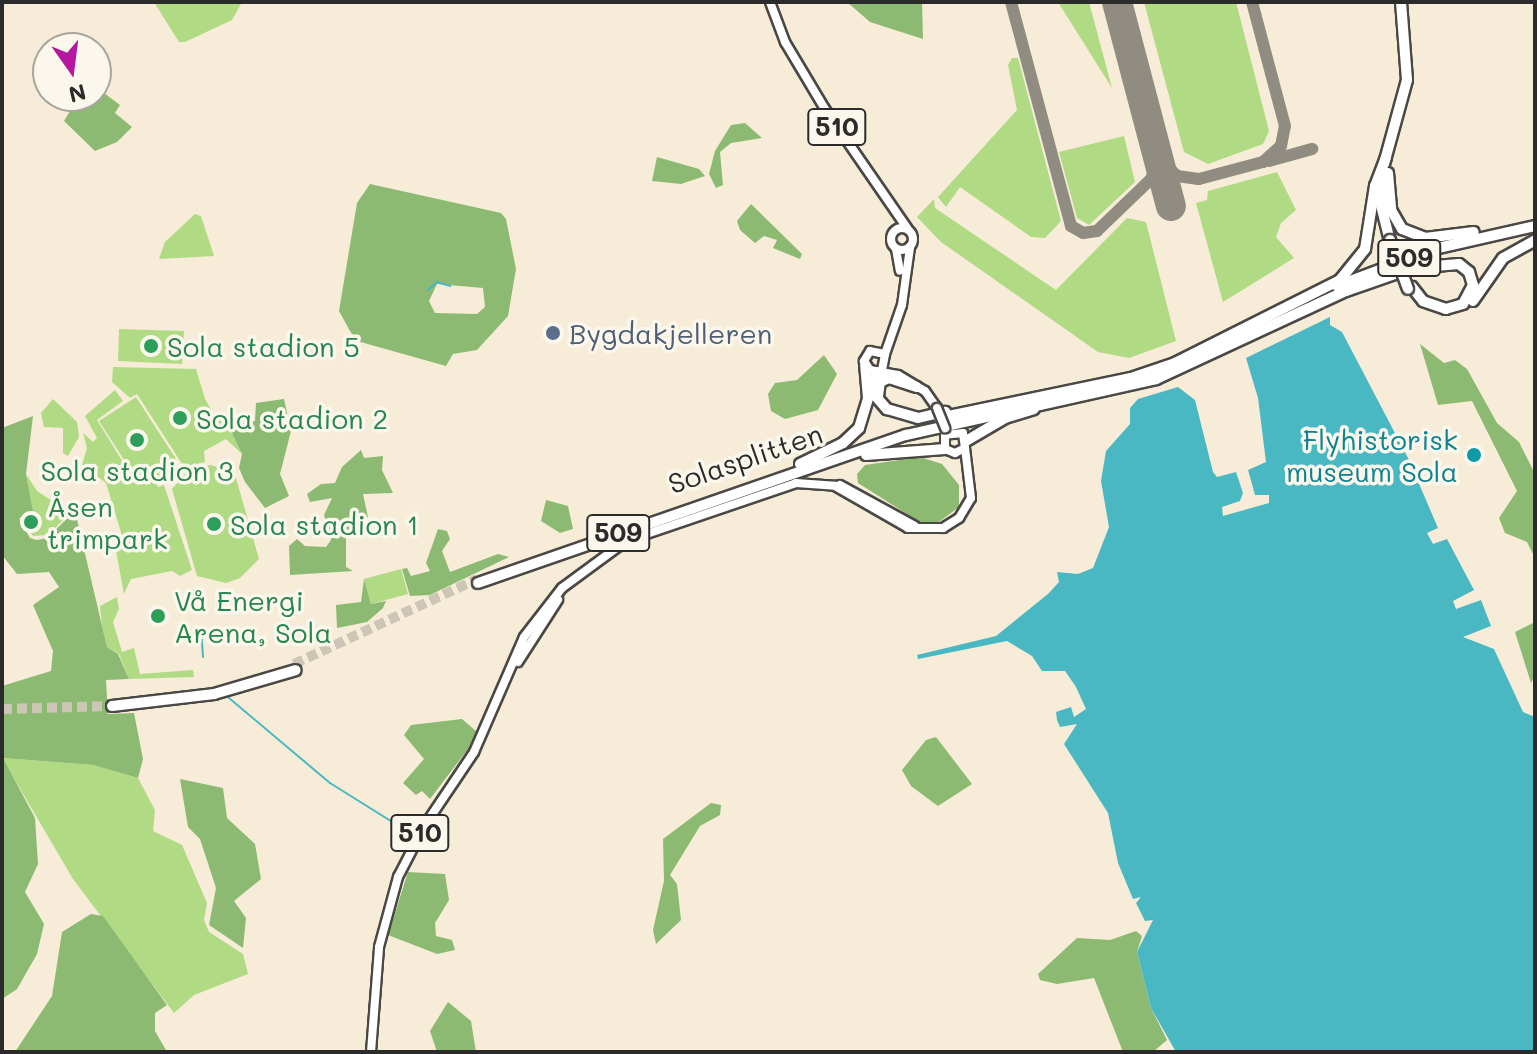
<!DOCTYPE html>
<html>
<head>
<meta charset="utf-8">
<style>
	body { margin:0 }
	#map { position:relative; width:1537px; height:1054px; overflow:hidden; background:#f6ecd7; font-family:Mali,sans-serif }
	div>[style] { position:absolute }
	.green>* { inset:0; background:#b1da85 }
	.forest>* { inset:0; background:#8cba72 }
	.water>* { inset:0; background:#4ab8c3 }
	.stream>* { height:2px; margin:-1px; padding:0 1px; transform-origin:1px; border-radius:1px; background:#4ab8c3 }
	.taxiway>* { height:12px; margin:-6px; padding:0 6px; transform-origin:6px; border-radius:6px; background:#908c81 }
	.runway>* { height:30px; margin:-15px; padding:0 15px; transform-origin:15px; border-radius:15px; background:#908c81 }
	.highway-tunnel>* { height:10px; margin-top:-5px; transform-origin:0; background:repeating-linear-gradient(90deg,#cdc5b5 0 10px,transparent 0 15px) }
	.roads { filter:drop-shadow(2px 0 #494845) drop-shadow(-2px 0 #494845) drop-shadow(0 2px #494845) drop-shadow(0 -2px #494845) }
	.primary>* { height:8px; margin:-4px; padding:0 4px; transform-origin:4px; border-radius:4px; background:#fff }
	.primary>.ring { margin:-4px; padding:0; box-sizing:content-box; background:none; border:8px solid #fff; border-radius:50% }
	.highway>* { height:10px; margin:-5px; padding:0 5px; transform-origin:5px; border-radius:5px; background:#fff }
	.bridges { filter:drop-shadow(2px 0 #494845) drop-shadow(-2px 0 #494845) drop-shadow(0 2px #494845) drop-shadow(0 -2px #494845) }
	.primary-bridge>* { height:8px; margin:-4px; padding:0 4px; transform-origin:4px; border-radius:4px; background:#fff }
	.highway-bridge>* { height:10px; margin:-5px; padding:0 5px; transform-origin:5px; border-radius:5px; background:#fff }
	.dots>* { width:22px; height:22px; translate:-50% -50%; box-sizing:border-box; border:4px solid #fbf7ec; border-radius:50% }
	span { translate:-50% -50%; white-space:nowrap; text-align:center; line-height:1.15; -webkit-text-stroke:7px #fbf7ec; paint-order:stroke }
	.shield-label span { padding:2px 6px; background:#fbf7ec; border:2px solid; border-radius:6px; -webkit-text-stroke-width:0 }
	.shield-label { font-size:26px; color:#2b2b2b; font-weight:700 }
	.service-label { font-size:28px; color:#4e5e75 }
	.left { translate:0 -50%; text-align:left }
	.leisure-label { font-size:28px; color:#27864d }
	.culture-label { font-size:28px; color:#0d838f }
	.right { translate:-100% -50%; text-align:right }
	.street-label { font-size:28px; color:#2b2b2b }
	.frame { position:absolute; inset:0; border:4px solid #2b2b2b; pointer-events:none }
	.north { position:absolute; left:32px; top:32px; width:80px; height:80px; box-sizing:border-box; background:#fbf7ec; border:2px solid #a8a59f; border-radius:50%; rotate:166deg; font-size:22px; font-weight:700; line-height:32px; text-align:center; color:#2b2b2b }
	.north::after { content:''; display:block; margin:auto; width:28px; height:36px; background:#b5179e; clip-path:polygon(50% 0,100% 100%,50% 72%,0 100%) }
</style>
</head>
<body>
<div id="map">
	<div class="green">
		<i style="clip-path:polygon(154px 2px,242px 2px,232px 20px,185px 42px,179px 42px)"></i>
		<i style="clip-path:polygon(1058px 2px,1089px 2px,1112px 88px)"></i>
		<i style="clip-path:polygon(1144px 2px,1236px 2px,1269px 131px,1263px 144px,1208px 164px,1184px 152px)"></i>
		<i style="clip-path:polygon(1012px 58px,1018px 58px,1061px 221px,1045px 238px,1031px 237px,960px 187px,946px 207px,938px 197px,1017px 110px,1008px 65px)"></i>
		<i style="clip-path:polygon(1124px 136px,1135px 182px,1089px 225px,1077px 218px,1059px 152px)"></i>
		<i style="clip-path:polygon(1277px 172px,1296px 210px,1281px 223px,1276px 237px,1294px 258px,1223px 302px,1196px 203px,1207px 200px,1208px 191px)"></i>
		<i style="clip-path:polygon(934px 199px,935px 208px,1056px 290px,1127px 218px,1146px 222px,1176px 341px,1129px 358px,1098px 352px,941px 242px,917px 217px)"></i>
		<i style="clip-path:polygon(195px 214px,201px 216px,214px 256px,159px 259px,165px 242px)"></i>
		<i style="clip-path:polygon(119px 329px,184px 331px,182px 364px,118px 361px)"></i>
		<i style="clip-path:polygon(113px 367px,196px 369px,205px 399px,215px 416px,227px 423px,242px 454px,226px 439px,204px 451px,205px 462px,184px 467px,137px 394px,130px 398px,112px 382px)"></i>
		<i style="clip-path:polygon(115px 390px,123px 401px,97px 420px,137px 485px,174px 463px,180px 468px,155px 478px,158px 487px,164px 485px,192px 570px,180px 576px,172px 571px,131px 579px,124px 594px,116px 551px,124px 542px,106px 483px,82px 465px,87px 448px,83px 433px,93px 442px,97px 438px,85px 416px)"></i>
		<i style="clip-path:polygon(136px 397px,176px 459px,139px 483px,99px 421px)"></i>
		<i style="clip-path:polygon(53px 399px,77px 422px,79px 437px,68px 456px,63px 453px,63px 428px,44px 427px,41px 413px)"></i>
		<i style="clip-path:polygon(210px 465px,234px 471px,259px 559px,240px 578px,226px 583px,197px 576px,172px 489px,189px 470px)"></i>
		<i style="clip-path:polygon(26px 474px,37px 491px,63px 508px,69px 501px,75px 508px,48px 535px,33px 536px,21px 518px,34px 516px)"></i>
		<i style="clip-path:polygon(401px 569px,408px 594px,371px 604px,364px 579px)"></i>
		<i style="clip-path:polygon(117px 597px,119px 609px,113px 622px,122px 652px,134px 648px,140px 674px,193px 670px,194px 677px,129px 679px,119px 654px,107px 647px,102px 626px,100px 606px)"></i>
		<i style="clip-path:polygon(2px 758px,93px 765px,138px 778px,155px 810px,153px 831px,182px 845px,207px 903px,204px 920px,209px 932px,243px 954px,248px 974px,194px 995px,174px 1013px,73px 879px)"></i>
	</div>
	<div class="forest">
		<i style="clip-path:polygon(847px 2px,922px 2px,923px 39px,870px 22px)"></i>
		<i style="clip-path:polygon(96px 87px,120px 105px,115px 113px,132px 127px,117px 142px,95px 151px,64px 121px,79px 96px,96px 96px)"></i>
		<i style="clip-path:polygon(745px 123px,762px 138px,731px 143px,720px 152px,723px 185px,716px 188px,709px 174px,715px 151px,731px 125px)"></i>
		<i style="clip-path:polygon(657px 157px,699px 169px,705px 176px,681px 184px,652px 181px)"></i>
		<i style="clip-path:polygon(evenodd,370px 184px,501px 213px,506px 219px,516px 269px,508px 316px,477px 350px,453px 354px,446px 366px,357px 341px,350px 331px,339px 311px,357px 203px,370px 184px,437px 284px,483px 288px,485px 307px,477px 314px,435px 313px,429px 301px,437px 284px)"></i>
		<i style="clip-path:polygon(751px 204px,802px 254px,800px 259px,773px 248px,777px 240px,764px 236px,755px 243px,740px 230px,737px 221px)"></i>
		<i style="clip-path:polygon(1420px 344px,1444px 363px,1455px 360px,1467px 369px,1497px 423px,1519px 442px,1535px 474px,1535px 558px,1527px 542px,1505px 533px,1499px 518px,1517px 491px,1472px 401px,1438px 405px)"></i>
		<i style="clip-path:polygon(824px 355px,837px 374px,818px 410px,785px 419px,771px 411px,768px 394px,775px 383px,797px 380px)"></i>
		<i style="clip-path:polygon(284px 399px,291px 431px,280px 474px,289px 496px,265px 508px,245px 482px,239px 468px,242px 454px,227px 423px,215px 416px,232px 416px,240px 423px,255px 421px,256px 403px)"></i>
		<i style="clip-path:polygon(33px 416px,26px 474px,34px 516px,19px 518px,30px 538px,37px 540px,47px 538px,75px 511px,107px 647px,118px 654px,129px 679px,106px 680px,108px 714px,134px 713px,143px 759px,138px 778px,93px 765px,3px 758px,35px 818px,38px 864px,25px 892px,44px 924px,37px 954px,17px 989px,2px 999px,2px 686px,51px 671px,53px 651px,33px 605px,59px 587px,49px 572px,17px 574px,2px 555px,2px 428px)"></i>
		<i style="clip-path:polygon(361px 450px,364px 458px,383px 456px,382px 470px,393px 493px,363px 494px,368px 517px,355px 522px,359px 529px,346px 537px,346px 567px,353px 571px,290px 575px,289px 546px,297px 539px,305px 546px,326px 547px,331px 540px,324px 515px,332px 498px,310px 502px,307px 494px,321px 484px,335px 483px,342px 467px)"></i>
		<i style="clip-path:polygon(920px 457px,942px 464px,959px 485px,959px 507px,936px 524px,921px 523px,858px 483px,857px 474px,865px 465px)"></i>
		<i style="clip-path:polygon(546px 500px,568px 506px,573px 529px,560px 533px,541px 521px)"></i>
		<i style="clip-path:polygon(438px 529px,447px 531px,450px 539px,442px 551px,450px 572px,498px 554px,509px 557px,430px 595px,410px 596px,402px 569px,407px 568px,411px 576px,430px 571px,426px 563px)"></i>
		<i style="clip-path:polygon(364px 579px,371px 604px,386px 601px,383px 608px,367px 622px,337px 628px,336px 605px,361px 602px)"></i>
		<i style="clip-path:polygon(1535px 622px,1535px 675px,1531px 683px,1515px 632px)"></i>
		<i style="clip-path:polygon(462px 719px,477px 732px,468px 749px,430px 799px,422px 791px,416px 795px,403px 783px,424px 759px,404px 735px,411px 725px)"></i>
		<i style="clip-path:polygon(936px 737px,972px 784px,938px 806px,911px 786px,902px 770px,926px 740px)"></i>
		<i style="clip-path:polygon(180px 779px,223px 788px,227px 818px,255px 844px,261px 879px,234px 901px,246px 918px,243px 948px,209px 925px,216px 888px,200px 839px,188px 827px)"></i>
		<i style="clip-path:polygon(711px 803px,721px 805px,720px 815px,700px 826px,670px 875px,677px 884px,681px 920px,656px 944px,653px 930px,664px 881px,663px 839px)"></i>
		<i style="clip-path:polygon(408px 872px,445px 874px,449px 900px,435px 923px,436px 936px,452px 940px,455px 950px,437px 954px,388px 935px)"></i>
		<i style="clip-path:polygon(91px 914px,103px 916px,167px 1005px,155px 1013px,155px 1031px,167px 1052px,15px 1052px,52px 996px,62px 932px)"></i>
		<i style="clip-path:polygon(1136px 931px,1142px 936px,1137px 952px,1151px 1008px,1167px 1040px,1153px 1052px,1123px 1052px,1094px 978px,1057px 984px,1040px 980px,1038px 974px,1077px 938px,1110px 940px)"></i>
		<i style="clip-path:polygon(448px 1002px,471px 1021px,476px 1052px,437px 1052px,430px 1031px)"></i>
	</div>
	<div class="water">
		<i style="clip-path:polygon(1330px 317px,1330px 325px,1342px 332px,1408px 458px,1438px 528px,1427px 533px,1433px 544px,1447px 539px,1474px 590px,1453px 601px,1456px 609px,1481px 600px,1491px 626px,1463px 637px,1494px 649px,1523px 712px,1535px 717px,1535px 1052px,1176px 1052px,1151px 1008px,1137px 952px,1153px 920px,1145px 921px,1136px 903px,1141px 897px,1133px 899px,1118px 863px,1108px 813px,1064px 744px,1077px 724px,1060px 727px,1057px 720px,1056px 712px,1071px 707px,1074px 717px,1086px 709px,1076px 687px,1065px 671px,1042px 671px,1032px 656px,1007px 641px,918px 659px,917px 655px,996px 636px,1048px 594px,1059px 582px,1057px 572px,1078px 574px,1093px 568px,1109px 527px,1101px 481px,1106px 451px,1130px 424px,1130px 408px,1138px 399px,1178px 387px,1195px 400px,1213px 472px,1217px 477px,1236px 472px,1243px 493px,1240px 501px,1222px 507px,1223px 516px,1269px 503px,1269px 495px,1255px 495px,1248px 470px,1266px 462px,1258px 398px,1246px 358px)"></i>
	</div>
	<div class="stream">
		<i style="left:428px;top:290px;width:12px;rotate:-42deg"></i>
		<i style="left:437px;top:282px;width:14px;rotate:17deg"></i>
		<i style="left:201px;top:628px;width:29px;rotate:86deg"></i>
		<i style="left:229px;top:698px;width:132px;rotate:40.1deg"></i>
		<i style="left:330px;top:783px;width:75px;rotate:32deg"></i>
	</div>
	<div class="taxiway">
		<i style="left:1011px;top:2px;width:232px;rotate:75deg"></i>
		<i style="left:1071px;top:226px;width:14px;rotate:30deg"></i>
		<i style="left:1083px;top:233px;width:14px;rotate:-8deg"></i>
		<i style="left:1097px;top:231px;width:75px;rotate:-43.9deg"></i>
		<i style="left:1151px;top:179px;width:22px;rotate:-69deg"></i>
		<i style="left:1159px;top:158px;width:25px;rotate:45deg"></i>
		<i style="left:1177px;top:176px;width:22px;rotate:8deg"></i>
		<i style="left:1199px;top:179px;width:66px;rotate:-14.9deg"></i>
		<i style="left:1263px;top:162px;width:24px;rotate:-42deg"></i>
		<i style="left:1281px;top:146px;width:20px;rotate:-79deg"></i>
		<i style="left:1285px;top:126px;width:128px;rotate:-104.9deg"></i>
		<i style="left:1269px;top:161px;width:45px;rotate:-15.6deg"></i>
	</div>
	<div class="runway">
		<i style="left:1117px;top:2px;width:211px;rotate:75.2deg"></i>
	</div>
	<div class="highway-tunnel">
		<i style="left:294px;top:664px;width:202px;rotate:-24.9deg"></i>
		<i style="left:2px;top:709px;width:110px;rotate:-1.6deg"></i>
	</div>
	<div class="roads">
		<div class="primary">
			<i style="left:770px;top:2px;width:43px;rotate:69.4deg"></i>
			<i style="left:785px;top:42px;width:78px;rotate:59.2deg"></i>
			<i style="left:825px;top:109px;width:145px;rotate:55.4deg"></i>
			<i class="ring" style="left:891px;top:228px;width:14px;height:14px"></i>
			<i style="left:896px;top:249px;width:22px;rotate:80deg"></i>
			<i style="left:885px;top:354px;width:52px;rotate:-70.9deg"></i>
			<i style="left:902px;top:305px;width:59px;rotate:-82.1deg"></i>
			<i style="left:882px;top:370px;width:16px;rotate:-79deg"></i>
			<i style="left:885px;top:354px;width:15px;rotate:-169deg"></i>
			<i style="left:870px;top:351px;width:12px;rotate:121deg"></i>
			<i style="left:864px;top:361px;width:11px;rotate:56deg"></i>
			<i style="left:870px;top:370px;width:28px;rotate:10deg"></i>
			<i style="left:898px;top:375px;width:31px;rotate:31deg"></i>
			<i style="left:925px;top:391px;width:21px;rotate:55deg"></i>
			<i style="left:945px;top:428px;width:21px;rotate:90deg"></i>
			<i style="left:945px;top:449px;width:11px;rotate:22deg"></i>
			<i style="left:955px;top:453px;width:11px;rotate:-27deg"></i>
			<i style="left:965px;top:448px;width:15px;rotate:-98deg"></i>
			<i style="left:963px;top:433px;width:18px;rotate:174deg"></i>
			<i style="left:840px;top:485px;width:85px;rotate:28.7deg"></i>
			<i style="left:518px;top:662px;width:74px;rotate:-57.2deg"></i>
			<i style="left:371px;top:1052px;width:105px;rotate:-85.6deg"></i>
			<i style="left:379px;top:947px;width:73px;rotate:-74.8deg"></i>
			<i style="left:398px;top:877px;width:59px;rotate:-62.6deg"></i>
			<i style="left:425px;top:825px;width:88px;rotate:-56.1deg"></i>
			<i style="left:474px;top:752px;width:125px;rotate:-66.5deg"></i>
			<i style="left:524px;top:637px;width:62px;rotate:-52.2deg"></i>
			<i style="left:562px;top:588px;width:79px;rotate:-36.3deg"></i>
			<i style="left:626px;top:541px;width:180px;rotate:-18.8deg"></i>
			<i style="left:796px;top:483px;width:39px;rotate:4deg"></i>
			<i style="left:835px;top:486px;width:84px;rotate:29.9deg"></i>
			<i style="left:908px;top:528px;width:35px"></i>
			<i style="left:943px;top:528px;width:19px;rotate:-32deg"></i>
			<i style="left:959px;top:518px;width:23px;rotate:-59deg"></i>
			<i style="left:971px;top:498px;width:50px;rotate:-96.8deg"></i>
		</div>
		<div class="highway">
			<i style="left:1384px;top:164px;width:87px;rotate:-74.7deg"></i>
			<i style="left:1407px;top:80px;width:78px;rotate:-94.4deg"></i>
			<i style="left:1388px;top:173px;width:37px;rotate:85deg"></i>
			<i style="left:1391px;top:210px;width:22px;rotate:60deg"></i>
			<i style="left:1402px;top:229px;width:25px;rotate:21deg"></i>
			<i style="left:1425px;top:238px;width:49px;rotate:-7deg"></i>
			<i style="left:1382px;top:180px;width:25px;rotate:92deg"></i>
			<i style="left:1381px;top:205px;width:36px;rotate:76deg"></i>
			<i style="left:1337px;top:286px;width:108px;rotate:-20.6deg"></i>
			<i style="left:1438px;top:248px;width:99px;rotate:-12.8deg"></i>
			<i style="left:1473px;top:301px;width:52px;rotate:-55.1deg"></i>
			<i style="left:1503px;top:258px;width:37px;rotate:-29deg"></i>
			<i style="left:877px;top:372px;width:21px;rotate:104deg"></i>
			<i style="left:872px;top:392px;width:23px;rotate:49deg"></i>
			<i style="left:887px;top:409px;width:32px;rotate:16deg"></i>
			<i style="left:918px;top:418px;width:28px;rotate:-13deg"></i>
			<i style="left:878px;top:396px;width:14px;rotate:-82deg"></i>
			<i style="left:880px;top:382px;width:10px;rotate:-24deg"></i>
			<i style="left:889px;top:378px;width:29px;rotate:18deg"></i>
			<i style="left:939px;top:418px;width:196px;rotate:-11.8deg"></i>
			<i style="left:1131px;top:378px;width:46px;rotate:-18.8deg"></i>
			<i style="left:1175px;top:363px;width:185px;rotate:-26.7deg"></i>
			<i style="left:1340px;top:280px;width:40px;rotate:-51deg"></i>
			<i style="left:1365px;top:249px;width:64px;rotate:-81deg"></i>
			<i style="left:1375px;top:186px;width:30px;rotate:-69deg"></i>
			<i style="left:966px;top:441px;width:45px;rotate:-30.5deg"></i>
			<i style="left:1005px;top:418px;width:30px;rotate:-17deg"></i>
			<i style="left:866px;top:455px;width:79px;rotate:-4.3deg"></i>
			<i style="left:800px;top:464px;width:48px;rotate:-26deg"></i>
			<i style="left:843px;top:443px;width:22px;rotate:-43deg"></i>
			<i style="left:859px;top:428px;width:31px;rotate:-73deg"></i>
			<i style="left:868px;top:398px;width:33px;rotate:-95deg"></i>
			<i style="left:478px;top:583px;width:453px;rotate:-19.1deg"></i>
			<i style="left:906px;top:435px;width:256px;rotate:-12.6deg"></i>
			<i style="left:1156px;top:379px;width:209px;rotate:-24.9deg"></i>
			<i style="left:1346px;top:291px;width:70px;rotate:-19.2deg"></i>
			<i style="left:1412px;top:268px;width:47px;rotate:-4.9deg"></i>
			<i style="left:1459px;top:264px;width:13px;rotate:39deg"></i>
			<i style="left:1469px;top:272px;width:14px;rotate:73deg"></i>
			<i style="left:1473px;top:285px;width:21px;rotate:118deg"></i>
			<i style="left:1463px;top:304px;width:18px;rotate:164deg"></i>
			<i style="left:1446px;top:309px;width:24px;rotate:-161deg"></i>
			<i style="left:1423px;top:301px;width:18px;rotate:-128deg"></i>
			<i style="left:112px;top:706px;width:103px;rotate:-6.7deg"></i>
			<i style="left:214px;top:694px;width:85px;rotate:-16.3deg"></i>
		</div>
	</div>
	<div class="bridges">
		<div class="primary-bridge">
			<i style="left:937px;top:408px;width:22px;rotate:68deg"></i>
		</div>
		<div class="highway-bridge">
			<i style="left:1390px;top:240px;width:52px;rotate:69.8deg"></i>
		</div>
	</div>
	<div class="dots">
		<i style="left:553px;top:333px;background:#5c6f8a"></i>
		<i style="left:151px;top:346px;background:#2e9e5b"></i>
		<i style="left:180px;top:418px;background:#2e9e5b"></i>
		<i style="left:137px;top:440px;background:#2e9e5b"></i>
		<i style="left:1474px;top:455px;background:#0f9aa8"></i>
		<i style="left:31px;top:522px;background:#2e9e5b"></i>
		<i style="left:214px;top:524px;background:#2e9e5b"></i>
		<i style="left:158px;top:616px;background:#2e9e5b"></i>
	</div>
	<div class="shield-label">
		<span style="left:837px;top:127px">510</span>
		<span style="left:1409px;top:258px">509</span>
		<span style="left:618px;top:533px">509</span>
		<span style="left:420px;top:833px">510</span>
	</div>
	<div class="service-label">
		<span class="left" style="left:569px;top:333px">Bygdakjelleren</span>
	</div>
	<div class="leisure-label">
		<span class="left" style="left:167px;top:346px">Sola stadion 5</span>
		<span class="left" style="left:196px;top:418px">Sola stadion 2</span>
		<span style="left:137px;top:470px">Sola stadion 3</span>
		<span class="left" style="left:47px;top:522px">Åsen<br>trimpark</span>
		<span class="left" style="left:230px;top:524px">Sola stadion 1</span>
		<span class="left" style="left:174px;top:616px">Vå Energi<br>Arena, Sola</span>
	</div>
	<div class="culture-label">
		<span class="right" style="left:1458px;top:455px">Flyhistorisk<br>museum Sola</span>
	</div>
	<div class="street-label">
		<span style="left:745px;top:458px;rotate:-19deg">Solasplitten</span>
	</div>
	<div class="frame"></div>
	<div class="north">N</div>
</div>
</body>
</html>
